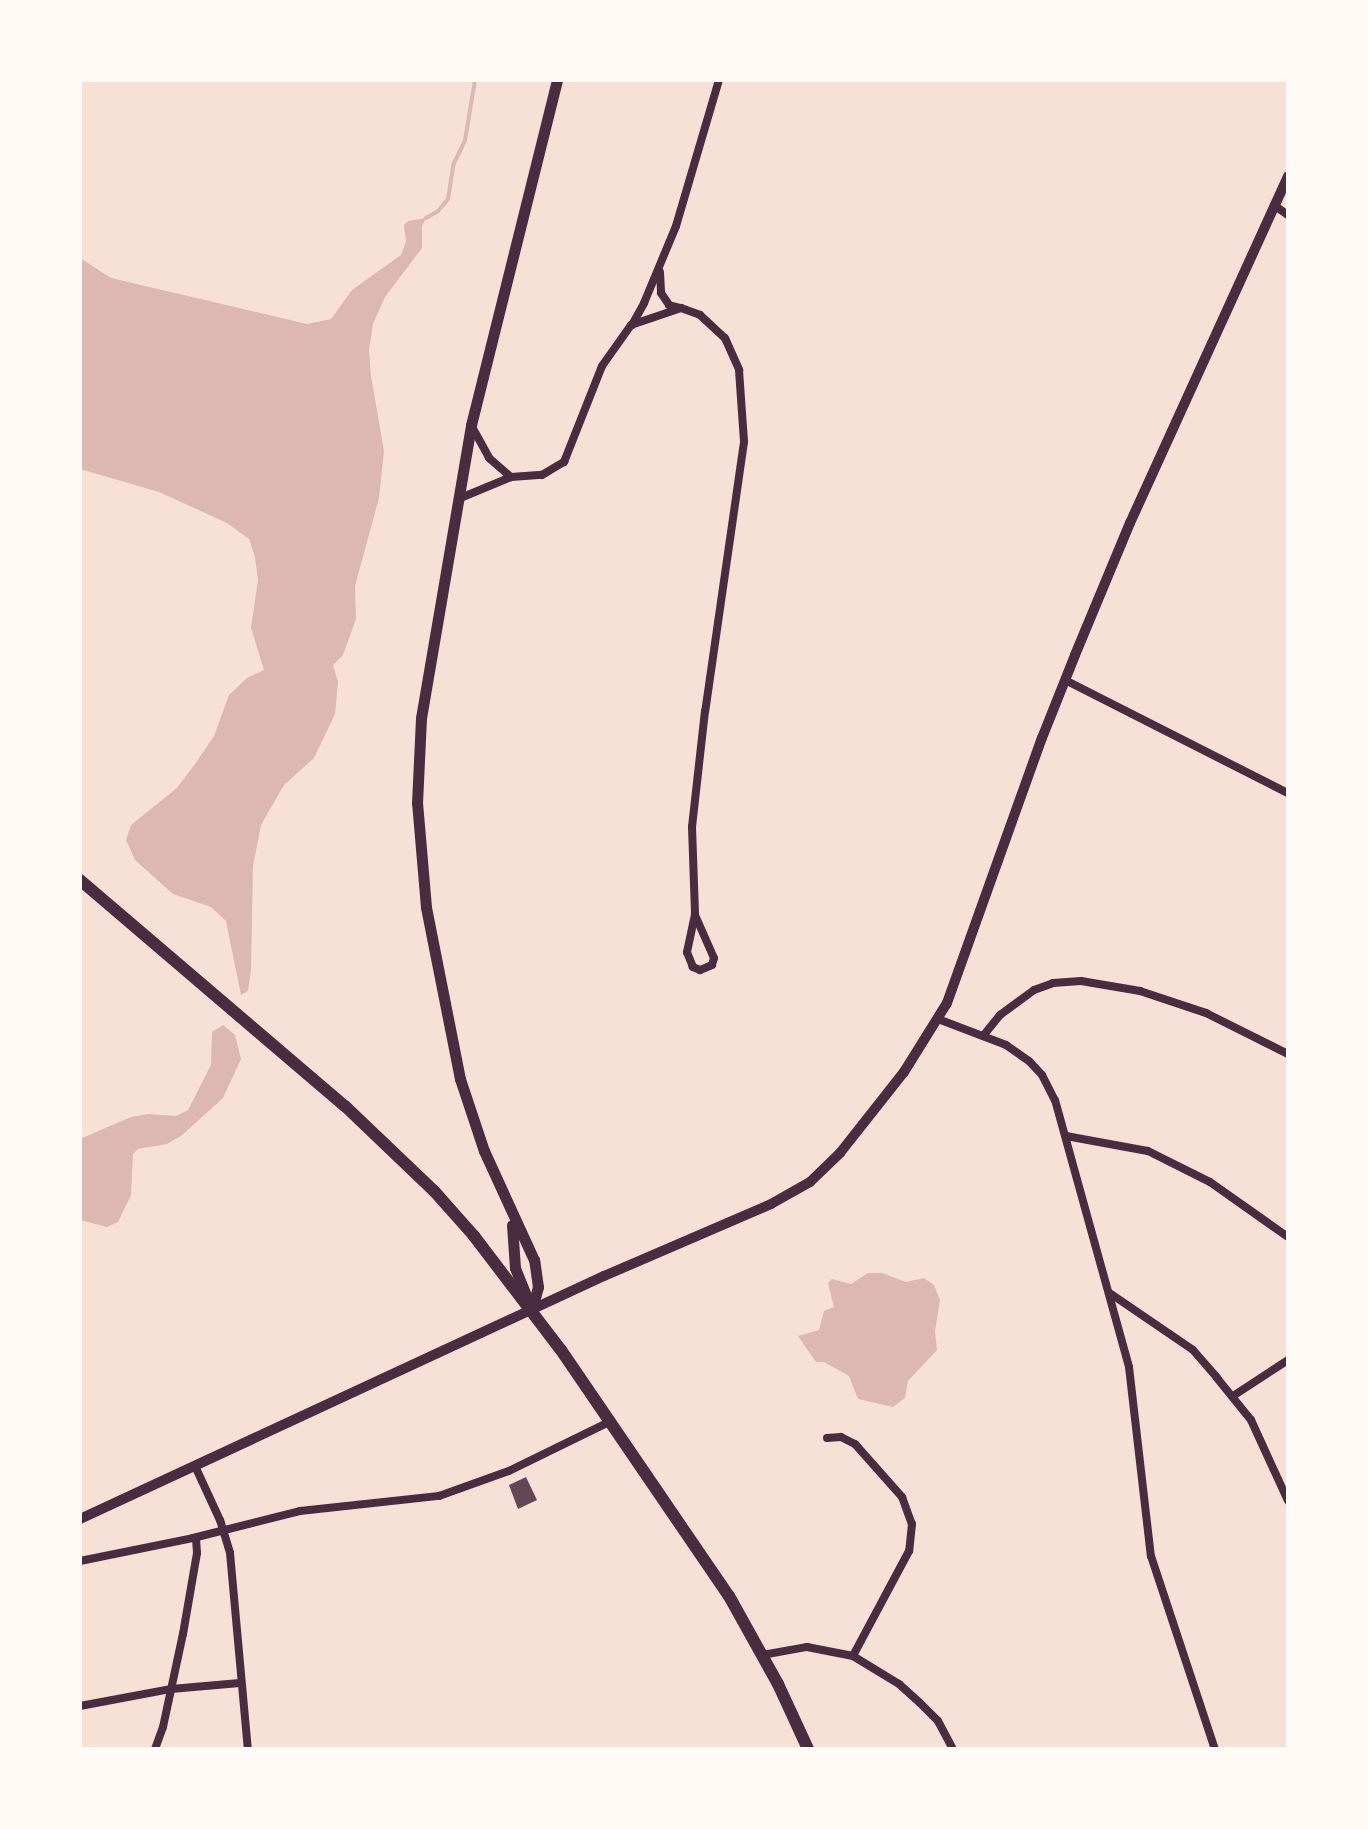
<!DOCTYPE html>
<html>
<head>
<meta charset="utf-8">
<style>
	body { margin:0 }
	#map { position:relative; width:1368px; height:1829px; overflow:hidden; background:#f7e1d7; font-family:Jost,sans-serif }
	div>[style] { position:absolute }
	.water>* { inset:0; background:#dcb8b0 }
	.stream>* { height:4px; margin:-2px; padding:0 2px; transform-origin:2px; border-radius:2px; background:#dcb8b0 }
	.building>* { inset:0; background:#644757 }
	.minor>* { height:8px; margin:-4px; padding:0 4px; transform-origin:4px; border-radius:4px; background:#4a2c40 }
	.tertiary>* { height:10px; margin:-5px; padding:0 5px; transform-origin:5px; border-radius:5px; background:#4a2c40 }
	.secondary>* { height:11px; margin:-5.5px; padding:0 5.5px; transform-origin:5.5px; border-radius:5.5px; background:#4a2c40 }
	.primary>* { height:12px; margin:-6px; padding:0 6px; transform-origin:6px; border-radius:6px; background:#4a2c40 }
	span { translate:-50% -50%; white-space:nowrap; text-align:center; line-height:1.15; -webkit-text-stroke:8px #fffaf5; paint-order:stroke }
	.frame { position:absolute; inset:0; border:82px solid #fffaf5; pointer-events:none }
</style>
</head>
<body>
<div id="map">
	<div class="water">
		<i style="clip-path:polygon(426px 218px,422px 226px,422px 248px,385px 297px,373px 324px,369px 350px,371px 376px,384px 451px,379px 498px,355px 586px,356px 619px,343px 655px,333px 665px,338px 682px,335px 714px,314px 758px,284px 785px,261px 825px,253px 866px,251px 971px,248px 991px,241px 995px,226px 921px,211px 907px,173px 894px,135px 860px,126px 840px,131px 825px,177px 788px,195px 764px,214px 736px,229px 695px,247px 678px,264px 670px,251px 628px,258px 580px,255px 557px,249px 539px,227px 523px,159px 492px,80px 469px,80px 258px,111px 278px,307px 324px,331px 319px,352px 290px,401px 255px,406px 242px,404px 225px,408px 221px)"></i>
		<i style="clip-path:polygon(223px 1025px,235px 1035px,241px 1059px,223px 1098px,181px 1136px,167px 1144px,138px 1149px,133px 1154px,131px 1195px,118px 1222px,107px 1227px,80px 1220px,80px 1139px,131px 1117px,149px 1114px,176px 1116px,188px 1110px,211px 1065px,212px 1032px)"></i>
		<i style="clip-path:polygon(868px 1273px,882px 1273px,906px 1282px,924px 1278px,934px 1285px,940px 1300px,935px 1331px,937px 1350px,908px 1381px,905px 1398px,893px 1407px,858px 1399px,849px 1376px,824px 1362px,816px 1362px,798px 1336px,819px 1330px,824px 1311px,834px 1307px,828px 1283px,832px 1279px,851px 1284px)"></i>
	</div>
	<div class="stream">
		<i style="left:426px;top:218px;width:14px;rotate:-30deg"></i>
		<i style="left:438px;top:211px;width:16px;rotate:-50deg"></i>
		<i style="left:448px;top:199px;width:36px;rotate:-81deg"></i>
		<i style="left:454px;top:163px;width:25px;rotate:-64deg"></i>
		<i style="left:465px;top:140px;width:61px;rotate:-80.5deg"></i>
	</div>
	<div class="building">
		<i style="clip-path:polygon(526px 1477px,537px 1500px,518px 1509px,509px 1485px)"></i>
	</div>
	<div class="minor">
		<i style="left:1274px;top:205px;width:17px;rotate:36deg"></i>
		<i style="left:660px;top:272px;width:21px;rotate:87deg"></i>
		<i style="left:661px;top:293px;width:14px;rotate:56deg"></i>
		<i style="left:669px;top:305px;width:11px;rotate:15deg"></i>
		<i style="left:632px;top:325px;width:25px;rotate:-61deg"></i>
		<i style="left:644px;top:303px;width:83px;rotate:-67.4deg"></i>
		<i style="left:676px;top:226px;width:152px;rotate:-73.6deg"></i>
		<i style="left:471px;top:425px;width:38px;rotate:61deg"></i>
		<i style="left:489px;top:458px;width:29px;rotate:41deg"></i>
		<i style="left:458px;top:499px;width:57px;rotate:-22.5deg"></i>
		<i style="left:511px;top:477px;width:31px;rotate:-4deg"></i>
		<i style="left:542px;top:475px;width:26px;rotate:-31deg"></i>
		<i style="left:564px;top:462px;width:103px;rotate:-68.4deg"></i>
		<i style="left:602px;top:366px;width:50px;rotate:-54.7deg"></i>
		<i style="left:631px;top:325px;width:53px;rotate:-18.8deg"></i>
		<i style="left:681px;top:308px;width:20px;rotate:20deg"></i>
		<i style="left:700px;top:315px;width:34px;rotate:43deg"></i>
		<i style="left:725px;top:338px;width:35px;rotate:66deg"></i>
		<i style="left:739px;top:370px;width:72px;rotate:86deg"></i>
		<i style="left:744px;top:442px;width:272px;rotate:98.2deg"></i>
		<i style="left:705px;top:711px;width:117px;rotate:96.4deg"></i>
		<i style="left:692px;top:827px;width:88px;rotate:88deg"></i>
		<i style="left:695px;top:915px;width:47px;rotate:66.2deg"></i>
		<i style="left:714px;top:958px;width:7px;rotate:106deg"></i>
		<i style="left:712px;top:965px;width:13px;rotate:157deg"></i>
		<i style="left:700px;top:970px;width:8px;rotate:-157deg"></i>
		<i style="left:693px;top:967px;width:16px;rotate:-112deg"></i>
		<i style="left:687px;top:952px;width:38px;rotate:-78deg"></i>
		<i style="left:1065px;top:680px;width:250px;rotate:26.9deg"></i>
		<i style="left:938px;top:1019px;width:73px;rotate:20.9deg"></i>
		<i style="left:1006px;top:1045px;width:28px;rotate:35deg"></i>
		<i style="left:1029px;top:1061px;width:19px;rotate:47deg"></i>
		<i style="left:1042px;top:1075px;width:28px;rotate:63deg"></i>
		<i style="left:1055px;top:1100px;width:277px;rotate:74.5deg"></i>
		<i style="left:1129px;top:1367px;width:190px;rotate:83.4deg"></i>
		<i style="left:1151px;top:1556px;width:203px;rotate:71.7deg"></i>
		<i style="left:983px;top:1036px;width:27px;rotate:-51deg"></i>
		<i style="left:1000px;top:1015px;width:42px;rotate:-36.3deg"></i>
		<i style="left:1034px;top:990px;width:20px;rotate:-20deg"></i>
		<i style="left:1053px;top:983px;width:28px;rotate:-4deg"></i>
		<i style="left:1081px;top:981px;width:60px;rotate:9.6deg"></i>
		<i style="left:1140px;top:991px;width:70px;rotate:18.4deg"></i>
		<i style="left:1206px;top:1013px;width:92px;rotate:26.6deg"></i>
		<i style="left:1066px;top:1136px;width:83px;rotate:10.4deg"></i>
		<i style="left:1148px;top:1151px;width:69px;rotate:26.6deg"></i>
		<i style="left:1210px;top:1182px;width:95px;rotate:35.2deg"></i>
		<i style="left:1111px;top:1294px;width:99px;rotate:34.3deg"></i>
		<i style="left:1193px;top:1350px;width:37px;rotate:49deg"></i>
		<i style="left:1217px;top:1378px;width:54px;rotate:51deg"></i>
		<i style="left:1251px;top:1420px;width:89px;rotate:65.4deg"></i>
		<i style="left:1233px;top:1396px;width:66px;rotate:-33.2deg"></i>
		<i style="left:827px;top:1438px;width:14px;rotate:-4deg"></i>
		<i style="left:841px;top:1437px;width:16px;rotate:27deg"></i>
		<i style="left:855px;top:1444px;width:71px;rotate:48.4deg"></i>
		<i style="left:902px;top:1497px;width:29px;rotate:70deg"></i>
		<i style="left:912px;top:1524px;width:27px;rotate:96deg"></i>
		<i style="left:909px;top:1551px;width:119px;rotate:118.1deg"></i>
		<i style="left:195px;top:1466px;width:60px;rotate:65.2deg"></i>
		<i style="left:220px;top:1520px;width:34px;rotate:73deg"></i>
		<i style="left:230px;top:1553px;width:197px;rotate:84.8deg"></i>
		<i style="left:80px;top:1561px;width:115px;rotate:-11.5deg"></i>
		<i style="left:193px;top:1538px;width:110px;rotate:-14.2deg"></i>
		<i style="left:300px;top:1511px;width:140px;rotate:-6.2deg"></i>
		<i style="left:439px;top:1496px;width:74px;rotate:-19.7deg"></i>
		<i style="left:509px;top:1471px;width:114px;rotate:-26.1deg"></i>
		<i style="left:762px;top:1655px;width:46px;rotate:-10.1deg"></i>
		<i style="left:807px;top:1647px;width:47px;rotate:11.1deg"></i>
		<i style="left:853px;top:1656px;width:54px;rotate:31.3deg"></i>
		<i style="left:899px;top:1684px;width:28px;rotate:42deg"></i>
		<i style="left:920px;top:1703px;width:25px;rotate:45deg"></i>
		<i style="left:938px;top:1721px;width:32px;rotate:62deg"></i>
		<i style="left:80px;top:1706px;width:93px;rotate:-10.6deg"></i>
		<i style="left:171px;top:1689px;width:69px;rotate:-5deg"></i>
		<i style="left:155px;top:1749px;width:23px;rotate:-70deg"></i>
		<i style="left:163px;top:1727px;width:95px;rotate:-77.9deg"></i>
		<i style="left:183px;top:1634px;width:82px;rotate:-80.2deg"></i>
		<i style="left:197px;top:1553px;width:15px;rotate:-94deg"></i>
	</div>
	<div class="tertiary">
		<i style="left:80px;top:1519px;width:578px;rotate:-24.88deg"></i>
		<i style="left:604px;top:1276px;width:182px;rotate:-23.3deg"></i>
		<i style="left:771px;top:1204px;width:45px;rotate:-29.4deg"></i>
		<i style="left:810px;top:1182px;width:42px;rotate:-44deg"></i>
		<i style="left:840px;top:1153px;width:103px;rotate:-51.7deg"></i>
		<i style="left:904px;top:1072px;width:81px;rotate:-58.1deg"></i>
		<i style="left:947px;top:1003px;width:282px;rotate:-70.3deg"></i>
		<i style="left:1042px;top:738px;width:89px;rotate:-68.3deg"></i>
		<i style="left:1075px;top:655px;width:143px;rotate:-67.4deg"></i>
		<i style="left:1130px;top:523px;width:381px;rotate:-65.5deg"></i>
	</div>
	<div class="secondary">
		<i style="left:512px;top:1225px;width:43px;rotate:86deg"></i>
		<i style="left:515px;top:1268px;width:40px;rotate:68deg"></i>
		<i style="left:532px;top:1309px;width:23px;rotate:-75deg"></i>
		<i style="left:538px;top:1287px;width:27px;rotate:-98deg"></i>
		<i style="left:534px;top:1260px;width:120px;rotate:-114.6deg"></i>
		<i style="left:484px;top:1151px;width:76px;rotate:-108.4deg"></i>
		<i style="left:460px;top:1079px;width:175px;rotate:-101.2deg"></i>
		<i style="left:426px;top:907px;width:104px;rotate:-94.9deg"></i>
		<i style="left:417px;top:803px;width:85px;rotate:-87.3deg"></i>
		<i style="left:421px;top:718px;width:297px;rotate:-80.3deg"></i>
		<i style="left:471px;top:425px;width:356px;rotate:-76deg"></i>
	</div>
	<div class="primary">
		<i style="left:80px;top:880px;width:348px;rotate:40.5deg"></i>
		<i style="left:345px;top:1106px;width:124px;rotate:43.7deg"></i>
		<i style="left:435px;top:1192px;width:59px;rotate:48.4deg"></i>
		<i style="left:474px;top:1236px;width:143px;rotate:52.7deg"></i>
		<i style="left:561px;top:1350px;width:298px;rotate:55.7deg"></i>
		<i style="left:729px;top:1596px;width:101px;rotate:60.9deg"></i>
		<i style="left:778px;top:1684px;width:72px;rotate:65.2deg"></i>
	</div>
	<div class="frame"></div>
</div>
</body>
</html>
